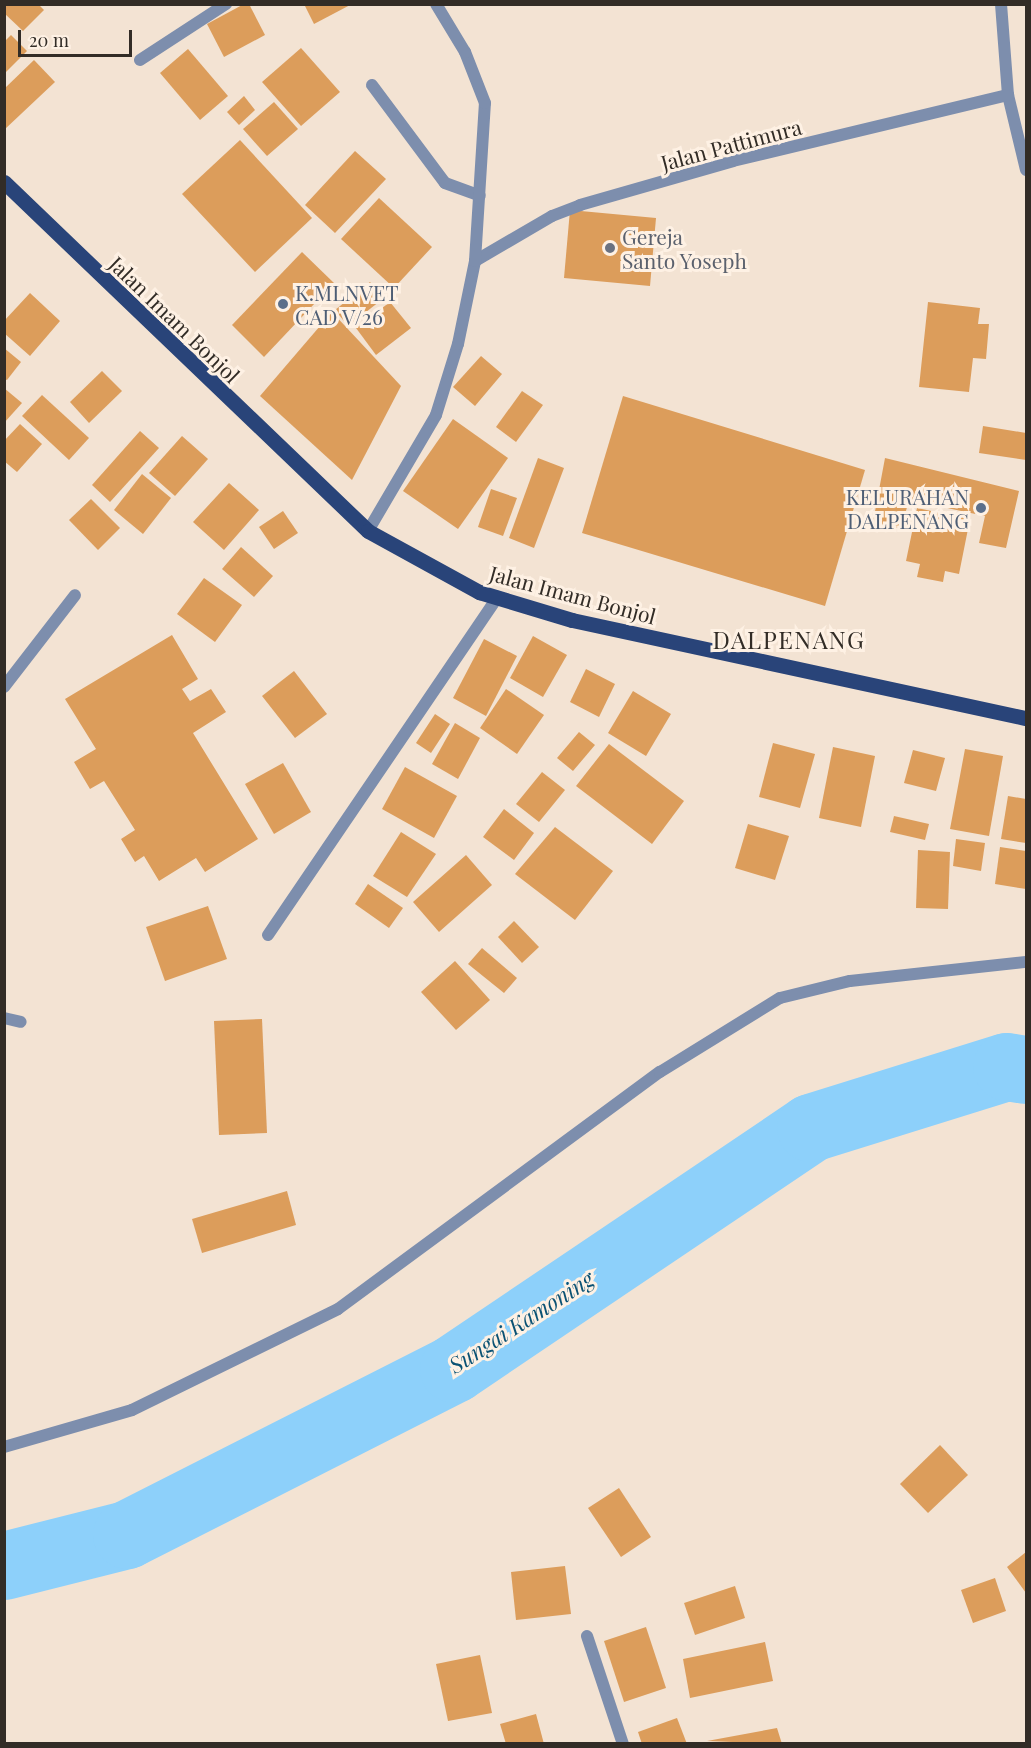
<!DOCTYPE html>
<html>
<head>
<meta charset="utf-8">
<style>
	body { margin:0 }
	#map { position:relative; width:1031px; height:1748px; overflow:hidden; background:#f3e3d3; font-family:"Playfair Display",serif }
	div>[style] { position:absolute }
	.river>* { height:68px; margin:-34px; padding:0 34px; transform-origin:34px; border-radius:34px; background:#8dd0fa }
	.building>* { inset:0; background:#dc9d5b }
	.street>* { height:12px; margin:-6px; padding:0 6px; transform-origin:6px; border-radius:6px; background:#7d8ead }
	.primary>* { height:15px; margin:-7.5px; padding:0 7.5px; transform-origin:7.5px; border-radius:7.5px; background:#294479 }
	.dots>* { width:16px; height:16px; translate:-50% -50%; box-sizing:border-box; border:3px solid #fef1e4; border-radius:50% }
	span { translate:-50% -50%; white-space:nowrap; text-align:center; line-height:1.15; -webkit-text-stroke:6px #fef1e4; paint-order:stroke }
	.street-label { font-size:21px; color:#322c26 }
	.worship-label { font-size:21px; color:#5b616d }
	.left { translate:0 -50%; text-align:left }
	.service-label { font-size:21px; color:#4e5e75 }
	.right { translate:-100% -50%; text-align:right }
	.water-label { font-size:22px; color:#0b5274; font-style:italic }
	.quarter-label { font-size:24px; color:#322c26; letter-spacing:1.5px }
	.frame { position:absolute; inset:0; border:6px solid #322c26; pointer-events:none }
	.scale { position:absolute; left:18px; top:30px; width:114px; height:27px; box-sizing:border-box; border:3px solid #322c26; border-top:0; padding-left:8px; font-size:18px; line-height:21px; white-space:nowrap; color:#322c26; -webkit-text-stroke:4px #fef1e4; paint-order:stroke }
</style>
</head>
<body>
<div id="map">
	<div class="river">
		<i style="left:4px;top:1566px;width:127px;rotate:-14.1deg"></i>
		<i style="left:127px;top:1535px;width:367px;rotate:-26.9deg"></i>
		<i style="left:454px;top:1369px;width:431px;rotate:-34deg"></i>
		<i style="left:811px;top:1128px;width:205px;rotate:-17.3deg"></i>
		<i style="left:1007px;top:1067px;width:19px;rotate:9deg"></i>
	</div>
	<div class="building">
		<i style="clip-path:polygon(4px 4px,38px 4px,44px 10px,23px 31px,4px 13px)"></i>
		<i style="clip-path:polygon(244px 4px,249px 4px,265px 35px,224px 57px,207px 24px)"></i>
		<i style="clip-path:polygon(304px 4px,352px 4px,314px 24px)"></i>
		<i style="clip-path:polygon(11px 35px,27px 51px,4px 74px,4px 42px)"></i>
		<i style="clip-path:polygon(301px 48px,340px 92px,301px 126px,262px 82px)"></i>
		<i style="clip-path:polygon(188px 49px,228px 96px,200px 120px,160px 73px)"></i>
		<i style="clip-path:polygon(34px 60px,55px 82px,4px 130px,4px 89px)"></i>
		<i style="clip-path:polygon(244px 96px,255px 110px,239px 125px,227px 112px)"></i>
		<i style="clip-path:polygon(274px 102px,298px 129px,267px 156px,243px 129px)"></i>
		<i style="clip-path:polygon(240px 140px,312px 218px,255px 272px,182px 194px)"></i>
		<i style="clip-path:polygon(355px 151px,386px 179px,335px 233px,305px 205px)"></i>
		<i style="clip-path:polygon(379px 198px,432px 247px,394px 288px,341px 239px)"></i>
		<i style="clip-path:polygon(570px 210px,656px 218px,650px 286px,564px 278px)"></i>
		<i style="clip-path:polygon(302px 252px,334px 283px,264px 357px,232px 325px)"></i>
		<i style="clip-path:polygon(370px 282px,384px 298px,348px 326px,335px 310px)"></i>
		<i style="clip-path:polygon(30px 293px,60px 321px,30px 356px,4px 333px,4px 321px)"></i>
		<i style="clip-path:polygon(390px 302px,411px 328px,376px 355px,356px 328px)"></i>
		<i style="clip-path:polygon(928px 302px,980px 308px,978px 324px,989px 324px,986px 359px,973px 358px,969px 392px,919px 387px)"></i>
		<i style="clip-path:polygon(332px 312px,401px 386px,352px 480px,260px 396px)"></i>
		<i style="clip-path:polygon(4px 348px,21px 362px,7px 380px,4px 379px)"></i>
		<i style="clip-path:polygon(481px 356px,502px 374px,475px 406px,453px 387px)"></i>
		<i style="clip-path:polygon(102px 371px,122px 391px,89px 423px,70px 402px)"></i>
		<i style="clip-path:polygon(4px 388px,22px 403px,4px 423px)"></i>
		<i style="clip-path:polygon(522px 391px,543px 405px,516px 442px,496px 427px)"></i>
		<i style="clip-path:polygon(42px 395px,89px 438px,69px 460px,22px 416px)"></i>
		<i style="clip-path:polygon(623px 396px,865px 470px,825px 606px,582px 533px)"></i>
		<i style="clip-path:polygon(453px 419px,508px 458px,458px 529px,403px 491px)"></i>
		<i style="clip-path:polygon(20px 424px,42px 444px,17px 472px,4px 461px,4px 441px)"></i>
		<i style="clip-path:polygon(983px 426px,1026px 433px,1026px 460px,979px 453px)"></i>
		<i style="clip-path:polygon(140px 431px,159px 448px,110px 502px,92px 485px)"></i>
		<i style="clip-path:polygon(182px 436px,208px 459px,175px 496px,149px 473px)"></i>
		<i style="clip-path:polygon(538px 458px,564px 468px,534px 548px,509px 538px)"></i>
		<i style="clip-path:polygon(885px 458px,1019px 491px,1006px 548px,979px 543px,985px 516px,909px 500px,901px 529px,873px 522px)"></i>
		<i style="clip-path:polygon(142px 474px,171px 498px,143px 534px,114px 510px)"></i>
		<i style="clip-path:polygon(229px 483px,259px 510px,224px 550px,193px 522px)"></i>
		<i style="clip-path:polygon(491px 489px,517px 498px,503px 536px,478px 527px)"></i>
		<i style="clip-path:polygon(91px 499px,120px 528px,98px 550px,69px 520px)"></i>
		<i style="clip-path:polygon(917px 508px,970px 519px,959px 574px,945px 571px,943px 582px,917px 577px,920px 564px,906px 561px)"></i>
		<i style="clip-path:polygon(283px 511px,298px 533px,274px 549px,259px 527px)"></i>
		<i style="clip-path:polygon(241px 547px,273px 576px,254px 597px,222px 569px)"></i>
		<i style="clip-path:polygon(204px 578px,242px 605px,215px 642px,177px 614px)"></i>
		<i style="clip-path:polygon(172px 635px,198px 679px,182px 689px,190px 701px,211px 689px,226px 712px,193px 733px,258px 839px,205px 872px,196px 858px,159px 881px,144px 856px,135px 862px,121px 839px,135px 830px,104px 781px,90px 789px,74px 762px,96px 749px,65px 699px)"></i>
		<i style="clip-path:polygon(533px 636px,567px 655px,543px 697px,510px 678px)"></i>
		<i style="clip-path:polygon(484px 639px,517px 656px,486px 716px,453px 698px)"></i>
		<i style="clip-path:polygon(586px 669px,615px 684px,599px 717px,570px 702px)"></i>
		<i style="clip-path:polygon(294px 671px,327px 714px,295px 738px,262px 696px)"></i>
		<i style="clip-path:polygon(506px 689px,544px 715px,517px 754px,480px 728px)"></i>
		<i style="clip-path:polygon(633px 691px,671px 714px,646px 756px,608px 733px)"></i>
		<i style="clip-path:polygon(435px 714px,450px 724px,431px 753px,416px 743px)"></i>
		<i style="clip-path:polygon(455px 723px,480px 738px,458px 779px,432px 764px)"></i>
		<i style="clip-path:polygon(579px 732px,595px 745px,573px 771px,557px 758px)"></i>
		<i style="clip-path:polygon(773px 743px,815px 754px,800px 808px,759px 797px)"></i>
		<i style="clip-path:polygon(609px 744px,684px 801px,652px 844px,576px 786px)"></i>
		<i style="clip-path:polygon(833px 747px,875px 756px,861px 827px,819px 818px)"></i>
		<i style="clip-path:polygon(965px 749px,1003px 756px,989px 836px,950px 829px)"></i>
		<i style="clip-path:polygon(913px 750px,945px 758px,936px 791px,904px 783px)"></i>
		<i style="clip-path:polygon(283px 763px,311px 812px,274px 834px,245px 784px)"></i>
		<i style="clip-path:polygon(405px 767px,457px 796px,434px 838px,382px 809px)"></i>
		<i style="clip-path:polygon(542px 772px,565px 790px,539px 822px,516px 804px)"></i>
		<i style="clip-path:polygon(1008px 796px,1026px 799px,1026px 843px,1001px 839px)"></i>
		<i style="clip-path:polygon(504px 809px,534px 833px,514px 860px,483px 837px)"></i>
		<i style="clip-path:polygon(894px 816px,929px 824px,925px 840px,890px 832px)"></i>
		<i style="clip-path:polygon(748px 824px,789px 836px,775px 880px,735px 868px)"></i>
		<i style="clip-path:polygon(555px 827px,613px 871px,575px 920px,515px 874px)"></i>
		<i style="clip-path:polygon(401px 832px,436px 854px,407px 897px,373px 876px)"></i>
		<i style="clip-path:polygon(956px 839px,985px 843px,981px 871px,953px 866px)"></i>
		<i style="clip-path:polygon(1000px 847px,1026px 851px,1026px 889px,995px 884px)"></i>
		<i style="clip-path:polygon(918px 850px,950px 852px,948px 909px,916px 908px)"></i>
		<i style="clip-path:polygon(466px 855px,492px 885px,439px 932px,413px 902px)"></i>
		<i style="clip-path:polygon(368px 884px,403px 908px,389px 928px,355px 904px)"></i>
		<i style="clip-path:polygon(208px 906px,227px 959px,165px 981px,146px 927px)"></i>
		<i style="clip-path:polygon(514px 921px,539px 947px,522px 963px,498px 937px)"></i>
		<i style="clip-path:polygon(482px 948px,517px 978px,504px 993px,468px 964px)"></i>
		<i style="clip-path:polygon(455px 961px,490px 1000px,456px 1030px,421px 992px)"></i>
		<i style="clip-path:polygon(262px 1019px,267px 1133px,219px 1135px,214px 1021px)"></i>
		<i style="clip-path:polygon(287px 1191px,296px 1225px,202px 1253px,192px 1219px)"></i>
		<i style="clip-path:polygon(940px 1445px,968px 1475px,928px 1513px,900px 1484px)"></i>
		<i style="clip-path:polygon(619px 1488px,651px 1537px,621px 1557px,588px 1508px)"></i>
		<i style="clip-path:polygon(1026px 1552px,1026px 1593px,1007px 1567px)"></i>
		<i style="clip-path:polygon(565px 1566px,571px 1614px,516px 1620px,511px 1572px)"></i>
		<i style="clip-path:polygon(995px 1578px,1006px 1611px,973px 1623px,961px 1590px)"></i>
		<i style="clip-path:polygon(735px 1586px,745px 1618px,695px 1635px,684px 1603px)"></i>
		<i style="clip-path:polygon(646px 1627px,666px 1688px,624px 1702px,604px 1641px)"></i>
		<i style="clip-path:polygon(765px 1642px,773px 1681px,690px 1698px,683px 1659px)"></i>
		<i style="clip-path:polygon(480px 1655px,492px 1713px,448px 1721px,436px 1664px)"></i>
		<i style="clip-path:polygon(536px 1714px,544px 1744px,506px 1744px,500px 1724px)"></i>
		<i style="clip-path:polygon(677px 1718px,687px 1744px,642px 1744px,638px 1732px)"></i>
		<i style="clip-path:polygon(777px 1728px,782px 1744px,707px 1741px)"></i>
	</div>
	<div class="street">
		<i style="left:1001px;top:4px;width:91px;rotate:85.6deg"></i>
		<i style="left:1008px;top:95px;width:77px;rotate:76.5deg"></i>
		<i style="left:140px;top:60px;width:103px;rotate:-33.1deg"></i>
		<i style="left:372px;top:85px;width:122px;rotate:53.3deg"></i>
		<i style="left:445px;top:183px;width:37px;rotate:20deg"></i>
		<i style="left:475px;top:261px;width:89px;rotate:-30.3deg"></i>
		<i style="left:552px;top:216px;width:30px;rotate:-21deg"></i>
		<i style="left:580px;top:205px;width:159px;rotate:-16deg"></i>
		<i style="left:733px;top:161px;width:283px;rotate:-13.5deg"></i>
		<i style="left:368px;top:531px;width:134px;rotate:-59.6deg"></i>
		<i style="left:436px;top:415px;width:74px;rotate:-72.8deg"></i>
		<i style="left:458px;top:344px;width:85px;rotate:-78.4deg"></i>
		<i style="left:475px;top:261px;width:158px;rotate:-86.4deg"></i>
		<i style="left:485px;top:103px;width:55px;rotate:-111.4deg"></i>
		<i style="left:465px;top:52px;width:56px;rotate:-121.1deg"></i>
		<i style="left:4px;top:687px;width:116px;rotate:-52.3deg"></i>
		<i style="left:268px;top:935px;width:409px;rotate:-55.8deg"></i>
		<i style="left:4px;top:1018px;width:17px;rotate:13deg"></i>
		<i style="left:4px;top:1447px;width:133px;rotate:-16.1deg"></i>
		<i style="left:132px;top:1410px;width:229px;rotate:-26.1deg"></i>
		<i style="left:338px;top:1309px;width:400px;rotate:-36.4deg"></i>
		<i style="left:660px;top:1072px;width:141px;rotate:-31.7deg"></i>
		<i style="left:780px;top:998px;width:72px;rotate:-13.7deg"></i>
		<i style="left:850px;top:981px;width:177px;rotate:-6.2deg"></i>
		<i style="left:587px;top:1636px;width:114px;rotate:71.6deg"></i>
	</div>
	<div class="primary">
		<i style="left:4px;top:182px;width:504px;rotate:43.79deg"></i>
		<i style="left:368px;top:531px;width:127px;rotate:28.8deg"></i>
		<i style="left:479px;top:592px;width:97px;rotate:16.8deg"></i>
		<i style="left:572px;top:620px;width:464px;rotate:12.2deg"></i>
	</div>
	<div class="dots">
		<i style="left:610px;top:248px;background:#6b7280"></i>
		<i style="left:283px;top:304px;background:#5c6f8a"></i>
		<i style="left:981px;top:508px;background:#5c6f8a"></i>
	</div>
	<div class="street-label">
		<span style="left:731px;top:144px;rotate:-15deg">Jalan Pattimura</span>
		<span style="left:175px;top:319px;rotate:44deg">Jalan Imam Bonjol</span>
		<span style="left:573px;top:594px;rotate:15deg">Jalan Imam Bonjol</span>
	</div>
	<div class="worship-label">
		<span class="left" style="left:622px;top:248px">Gereja<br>Santo Yoseph</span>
	</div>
	<div class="service-label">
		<span class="left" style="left:295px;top:304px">K.MLNVET<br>CAD V/26</span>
		<span class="right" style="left:969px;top:508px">KELURAHAN<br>DALPENANG</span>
	</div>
	<div class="water-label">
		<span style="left:521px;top:1322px;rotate:-33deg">Sungai Kamoning</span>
	</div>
	<div class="quarter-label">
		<span style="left:789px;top:640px">DALPENANG</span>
	</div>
	<div class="frame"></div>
	<div class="scale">20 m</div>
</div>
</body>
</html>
